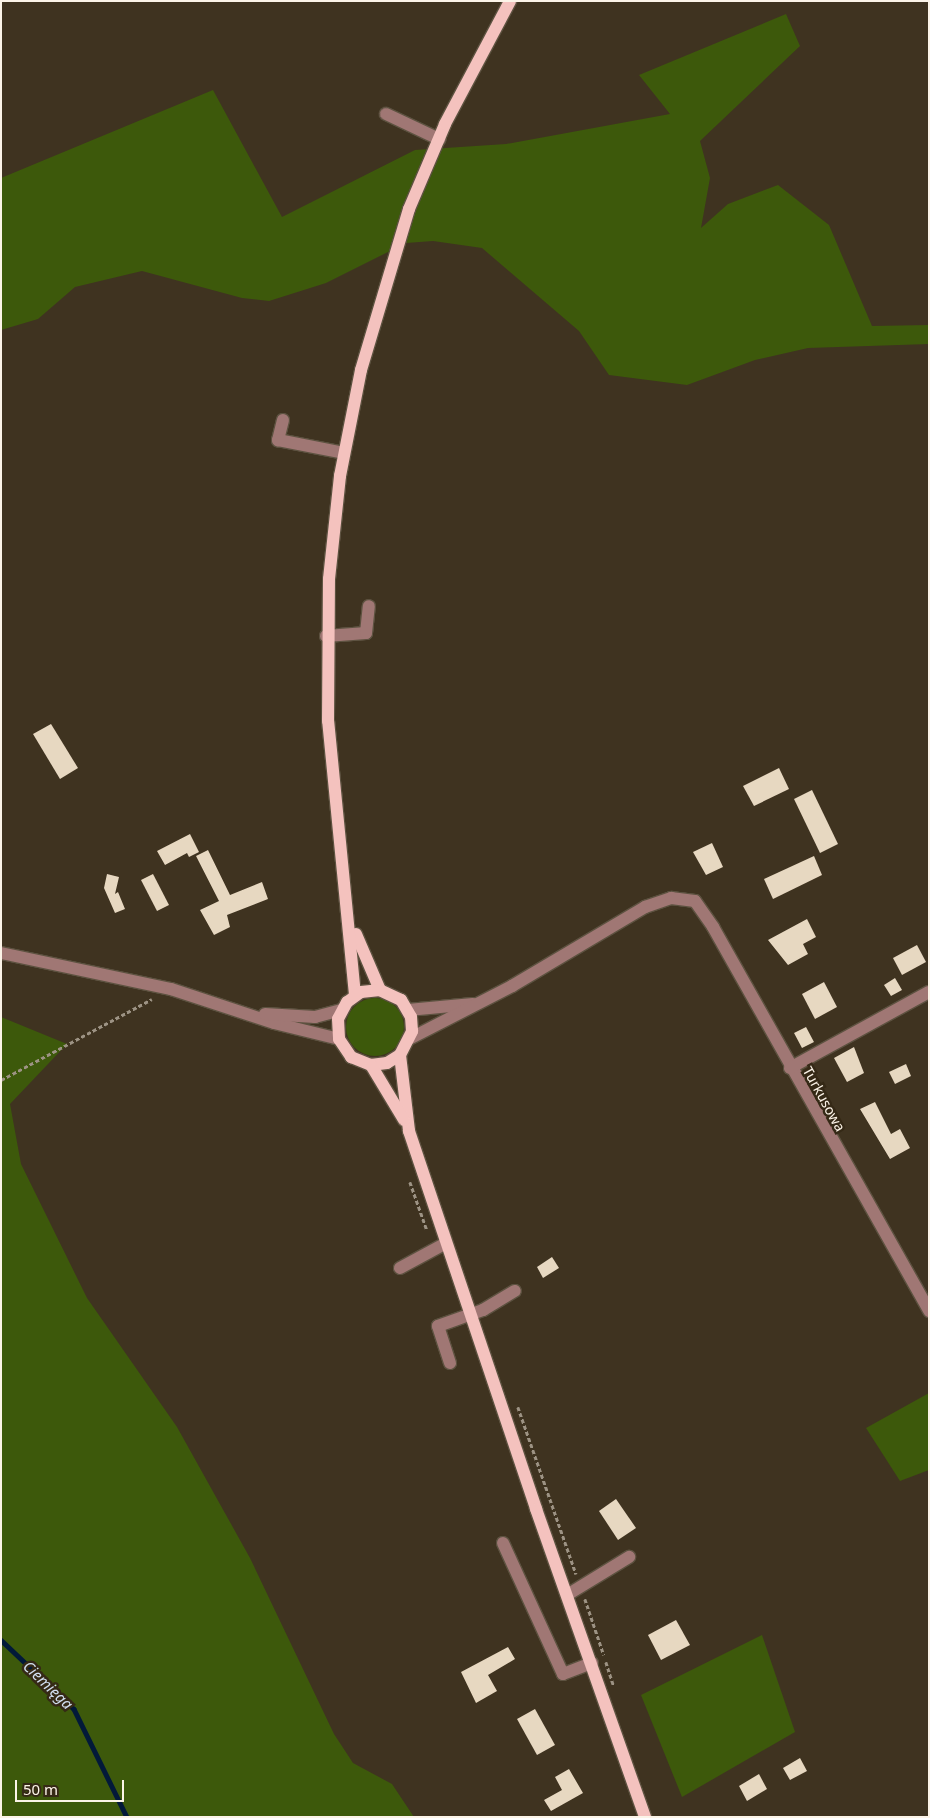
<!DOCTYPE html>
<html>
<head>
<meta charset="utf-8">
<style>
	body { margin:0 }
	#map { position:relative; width:930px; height:1818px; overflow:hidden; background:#3f3320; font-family:"Noto Sans",sans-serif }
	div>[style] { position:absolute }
	.green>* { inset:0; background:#3d590b }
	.round { border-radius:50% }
	.stream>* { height:4.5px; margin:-2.25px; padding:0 2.25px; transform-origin:2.25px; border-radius:2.25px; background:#021939 }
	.building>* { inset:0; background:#e7d8c1 }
	.path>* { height:2.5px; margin-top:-1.25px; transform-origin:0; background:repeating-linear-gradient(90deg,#9d9384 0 4px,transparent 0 6.5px) }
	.roads { filter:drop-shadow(1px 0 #5d5240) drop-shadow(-1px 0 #5d5240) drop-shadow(0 1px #5d5240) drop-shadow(0 -1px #5d5240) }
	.minor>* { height:12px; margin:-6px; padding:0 6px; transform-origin:6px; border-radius:6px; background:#a07774 }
	.major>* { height:12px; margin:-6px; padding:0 6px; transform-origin:6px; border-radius:6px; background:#f4c2be }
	span { translate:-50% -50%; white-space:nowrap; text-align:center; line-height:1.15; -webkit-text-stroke:5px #352916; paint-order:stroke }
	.street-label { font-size:14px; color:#fcf4e8 }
	.water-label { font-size:15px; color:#d3e0f2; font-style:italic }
	.frame { position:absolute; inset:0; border:2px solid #fcf4e8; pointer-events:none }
	.scale { position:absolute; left:15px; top:1780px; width:109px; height:22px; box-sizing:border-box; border:2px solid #fcf4e8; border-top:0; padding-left:6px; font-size:15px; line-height:18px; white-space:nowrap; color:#fcf4e8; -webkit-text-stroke:4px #352916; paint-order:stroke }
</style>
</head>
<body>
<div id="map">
	<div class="green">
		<i style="clip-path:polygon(786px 14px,800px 46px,700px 141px,710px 178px,701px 228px,728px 204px,778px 185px,829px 225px,872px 326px,929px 325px,929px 344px,808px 348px,755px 360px,687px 385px,609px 375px,579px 331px,482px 248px,433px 241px,406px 243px,326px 283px,269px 301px,242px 298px,142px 271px,75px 287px,38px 319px,1px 330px,1px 178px,213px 90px,282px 217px,415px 150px,506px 144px,670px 114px,639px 75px)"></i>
		<i class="round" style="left:346px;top:998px;width:58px;height:58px"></i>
		<i style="clip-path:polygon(1px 1017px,67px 1044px,10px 1104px,21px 1164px,87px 1298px,177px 1427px,250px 1558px,334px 1734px,353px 1763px,392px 1784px,414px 1817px,1px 1817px)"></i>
		<i style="clip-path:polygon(929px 1393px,929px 1470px,900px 1481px,866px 1428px)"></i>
		<i style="clip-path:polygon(762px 1635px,795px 1732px,682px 1797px,641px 1695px)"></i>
	</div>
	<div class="stream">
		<i style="left:1px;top:1640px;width:100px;rotate:43.4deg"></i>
		<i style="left:74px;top:1709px;width:120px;rotate:63.9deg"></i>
	</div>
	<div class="building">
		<i style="clip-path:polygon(51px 724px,78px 768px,60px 779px,33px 734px)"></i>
		<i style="clip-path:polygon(779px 768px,789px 789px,754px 806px,743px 786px)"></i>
		<i style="clip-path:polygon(812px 790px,838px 844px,820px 853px,794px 799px)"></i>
		<i style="clip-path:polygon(190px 834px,199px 852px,189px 857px,187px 853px,165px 865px,157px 851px)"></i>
		<i style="clip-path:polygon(712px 843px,723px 867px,706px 875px,693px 852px)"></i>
		<i style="clip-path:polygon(208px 850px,230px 895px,262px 882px,268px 899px,227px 915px,230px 927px,214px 935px,200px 910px,219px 901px,196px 856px)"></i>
		<i style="clip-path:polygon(814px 856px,822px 875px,773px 899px,764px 879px)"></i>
		<i style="clip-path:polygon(107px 874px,119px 877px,115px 894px,118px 892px,125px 909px,115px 913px,104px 888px)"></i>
		<i style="clip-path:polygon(153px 874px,169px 905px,157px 911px,141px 880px)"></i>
		<i style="clip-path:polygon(807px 919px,816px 937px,803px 944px,808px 954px,788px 965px,768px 940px)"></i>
		<i style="clip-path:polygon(917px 945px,926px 962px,902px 975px,893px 958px)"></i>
		<i style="clip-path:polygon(895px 978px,902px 990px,891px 996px,884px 985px)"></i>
		<i style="clip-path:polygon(824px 982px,837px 1007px,815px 1019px,802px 994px)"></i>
		<i style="clip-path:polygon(806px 1027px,814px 1042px,802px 1048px,794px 1033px)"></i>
		<i style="clip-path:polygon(854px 1047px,864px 1073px,847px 1082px,834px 1058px)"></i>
		<i style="clip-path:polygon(906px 1064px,911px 1076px,895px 1084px,889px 1072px)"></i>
		<i style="clip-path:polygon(875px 1102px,891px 1134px,900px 1129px,910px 1148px,890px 1159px,860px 1109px)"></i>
		<i style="clip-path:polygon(552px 1257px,559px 1268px,543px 1278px,537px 1267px)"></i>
		<i style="clip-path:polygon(616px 1499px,636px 1528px,618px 1540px,599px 1511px)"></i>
		<i style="clip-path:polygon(676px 1620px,690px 1645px,661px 1660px,648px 1635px)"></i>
		<i style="clip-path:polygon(508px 1647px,515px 1659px,488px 1675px,497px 1691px,476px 1703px,461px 1672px)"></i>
		<i style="clip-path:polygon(535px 1709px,555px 1745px,537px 1755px,517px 1719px)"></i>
		<i style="clip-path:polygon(800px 1758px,807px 1771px,790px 1780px,783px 1768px)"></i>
		<i style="clip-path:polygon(569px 1769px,583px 1793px,551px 1811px,544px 1800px,562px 1790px,555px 1777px)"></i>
		<i style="clip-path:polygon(759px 1774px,767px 1789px,747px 1801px,739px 1786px)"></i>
	</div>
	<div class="path">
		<i style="left:1px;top:1080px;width:171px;rotate:-28.2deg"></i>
		<i style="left:410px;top:1182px;width:51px;rotate:70.5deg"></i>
		<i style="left:518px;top:1407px;width:177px;rotate:70.8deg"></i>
		<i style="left:585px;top:1599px;width:59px;rotate:71.3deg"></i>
		<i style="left:606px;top:1662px;width:25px;rotate:72deg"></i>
	</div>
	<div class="roads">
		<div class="minor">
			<i style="left:386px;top:114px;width:59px;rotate:25.3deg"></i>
			<i style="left:283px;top:420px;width:21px;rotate:104deg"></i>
			<i style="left:278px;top:440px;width:67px;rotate:11.1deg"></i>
			<i style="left:326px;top:636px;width:40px;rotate:-4.3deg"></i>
			<i style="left:366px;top:633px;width:27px;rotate:-84deg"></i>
			<i style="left:1px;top:953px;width:174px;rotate:12deg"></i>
			<i style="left:171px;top:989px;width:108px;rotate:18.3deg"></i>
			<i style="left:274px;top:1023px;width:67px;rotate:13.8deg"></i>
			<i style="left:408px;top:1010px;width:65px;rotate:-5.3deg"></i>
			<i style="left:265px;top:1014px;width:50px;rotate:3.4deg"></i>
			<i style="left:315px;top:1017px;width:27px;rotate:-15deg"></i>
			<i style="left:411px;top:1038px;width:114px;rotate:-27.2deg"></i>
			<i style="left:512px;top:986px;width:155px;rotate:-30.7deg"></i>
			<i style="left:645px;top:907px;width:28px;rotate:-19deg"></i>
			<i style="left:671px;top:898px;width:24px;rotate:7deg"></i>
			<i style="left:695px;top:901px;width:32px;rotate:55deg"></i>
			<i style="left:713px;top:927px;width:441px;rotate:60.6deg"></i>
			<i style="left:790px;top:1068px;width:158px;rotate:-28.7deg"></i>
			<i style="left:400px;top:1268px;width:52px;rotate:-28.5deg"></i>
			<i style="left:450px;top:1363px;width:39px;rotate:-108deg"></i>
			<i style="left:438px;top:1326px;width:48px;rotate:-19.6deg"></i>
			<i style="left:483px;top:1310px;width:37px;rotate:-31deg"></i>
			<i style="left:503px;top:1543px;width:144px;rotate:65.4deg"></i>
			<i style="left:563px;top:1674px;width:31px;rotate:-21deg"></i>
			<i style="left:567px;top:1595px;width:73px;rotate:-31.5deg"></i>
		</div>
		<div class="major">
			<i style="left:356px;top:934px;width:61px;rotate:66.8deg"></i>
			<i style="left:355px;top:995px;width:275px;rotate:-95.6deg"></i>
			<i style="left:328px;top:721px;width:142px;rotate:-89.6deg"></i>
			<i style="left:329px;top:579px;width:104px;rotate:-83.9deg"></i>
			<i style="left:340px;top:476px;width:108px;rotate:-78.8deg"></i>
			<i style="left:361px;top:370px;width:168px;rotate:-73.4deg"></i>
			<i style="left:409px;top:209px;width:92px;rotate:-67deg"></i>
			<i style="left:445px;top:124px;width:139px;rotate:-62.1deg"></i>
			<i style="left:400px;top:1055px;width:77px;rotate:83.2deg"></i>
			<i style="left:409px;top:1131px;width:399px;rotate:71.4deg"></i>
			<i style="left:536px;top:1509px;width:327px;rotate:70.5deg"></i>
			<i style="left:371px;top:1065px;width:16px;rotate:-7deg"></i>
			<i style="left:387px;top:1063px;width:15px;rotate:-32deg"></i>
			<i style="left:400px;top:1055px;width:27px;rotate:-63deg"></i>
			<i style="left:412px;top:1031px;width:14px;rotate:-94deg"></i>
			<i style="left:411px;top:1017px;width:20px;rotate:-120deg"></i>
			<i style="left:401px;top:1000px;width:23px;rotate:-155deg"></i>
			<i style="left:380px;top:990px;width:19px;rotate:174deg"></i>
			<i style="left:361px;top:992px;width:17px;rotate:144deg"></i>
			<i style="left:347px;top:1002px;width:19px;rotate:118deg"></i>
			<i style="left:338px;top:1019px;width:20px;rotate:87deg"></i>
			<i style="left:339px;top:1039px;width:22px;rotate:56deg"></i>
			<i style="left:351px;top:1057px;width:22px;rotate:22deg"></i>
			<i style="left:371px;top:1065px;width:64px;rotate:59deg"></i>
		</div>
	</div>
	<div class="street-label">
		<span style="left:824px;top:1099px;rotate:61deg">Turkusowa</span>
	</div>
	<div class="water-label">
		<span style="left:48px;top:1685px;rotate:44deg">Ciemięga</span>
	</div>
	<div class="frame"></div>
	<div class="scale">50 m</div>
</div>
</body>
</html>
